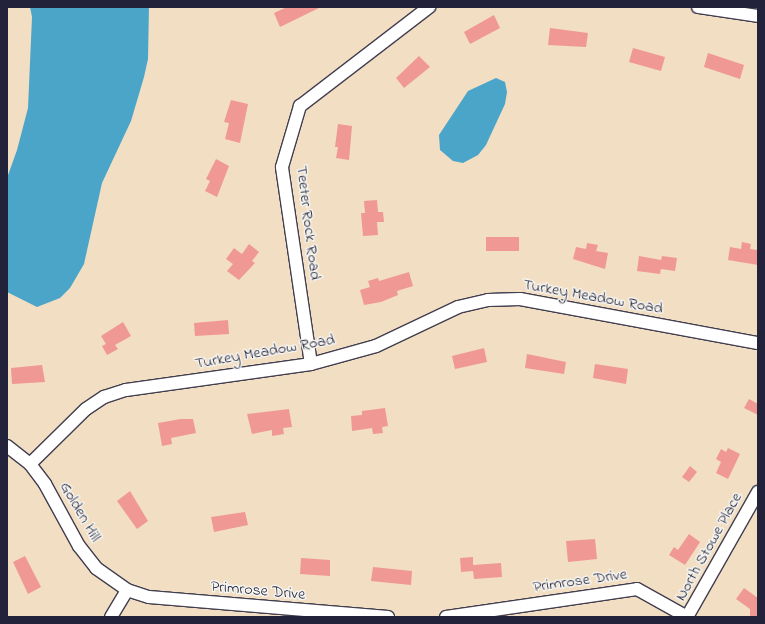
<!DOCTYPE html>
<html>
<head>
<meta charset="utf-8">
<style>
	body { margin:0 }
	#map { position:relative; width:765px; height:624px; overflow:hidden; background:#f2dec3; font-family:"Indie Flower",sans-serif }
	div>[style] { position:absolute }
	.water>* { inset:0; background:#4ba5c9 }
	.building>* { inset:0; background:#f09894 }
	.roads { filter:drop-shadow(1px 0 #413e4f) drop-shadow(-1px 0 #413e4f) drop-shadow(0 1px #413e4f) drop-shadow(0 -1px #413e4f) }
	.minor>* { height:12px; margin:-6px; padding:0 6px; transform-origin:6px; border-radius:6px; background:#fff }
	span { translate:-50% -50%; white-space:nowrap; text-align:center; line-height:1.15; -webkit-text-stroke:3px #f6f6f2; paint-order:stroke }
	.street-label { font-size:16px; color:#22223b }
	.frame { position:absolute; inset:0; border:8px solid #22223b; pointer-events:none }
</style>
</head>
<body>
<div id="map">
	<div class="water">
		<i style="clip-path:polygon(30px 7px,149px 7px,148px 59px,144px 77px,131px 121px,102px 183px,84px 264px,70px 288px,60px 298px,37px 307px,7px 292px,7px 178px,17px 150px,28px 108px,32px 17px)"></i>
		<i style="clip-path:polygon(496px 78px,505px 82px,507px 92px,505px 104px,486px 145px,478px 155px,463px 163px,453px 161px,440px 150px,439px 135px,468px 91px)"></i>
	</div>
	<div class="building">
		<i style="clip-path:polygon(287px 7px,321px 7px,280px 27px,274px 13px)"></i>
		<i style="clip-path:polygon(494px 15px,500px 28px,470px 44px,464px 32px)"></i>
		<i style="clip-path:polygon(550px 28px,588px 33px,586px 47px,548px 45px)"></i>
		<i style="clip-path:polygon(633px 48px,665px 57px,661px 71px,629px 62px)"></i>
		<i style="clip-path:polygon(708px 53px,744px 65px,740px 79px,704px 67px)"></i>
		<i style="clip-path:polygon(419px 56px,430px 67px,404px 88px,396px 78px)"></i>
		<i style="clip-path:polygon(231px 100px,248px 104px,240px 143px,225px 139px,229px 123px,224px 122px)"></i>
		<i style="clip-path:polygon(338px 124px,352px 126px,349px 160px,336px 158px,338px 147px,335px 147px)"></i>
		<i style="clip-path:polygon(216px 159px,229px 166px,217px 197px,205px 191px,210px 181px,206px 179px)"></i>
		<i style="clip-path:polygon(377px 200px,378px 212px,383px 212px,384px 222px,377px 222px,378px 235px,363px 236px,361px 213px,365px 213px,364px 201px)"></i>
		<i style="clip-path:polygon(486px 237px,519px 237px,519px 251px,486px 251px)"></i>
		<i style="clip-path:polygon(742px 242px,751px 244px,750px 249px,758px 250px,758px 265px,728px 260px,730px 247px,741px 249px)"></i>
		<i style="clip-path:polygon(587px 243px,598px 245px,596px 251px,608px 253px,605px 269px,573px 259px,576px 247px,586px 249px)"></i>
		<i style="clip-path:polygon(249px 244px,259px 252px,252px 261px,255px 263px,239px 280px,227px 271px,233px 264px,226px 259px,234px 248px,242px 254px)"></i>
		<i style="clip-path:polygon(639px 256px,661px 260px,662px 256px,677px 258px,675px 271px,661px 269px,660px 274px,637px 271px)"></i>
		<i style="clip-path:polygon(409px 272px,413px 286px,397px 291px,398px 295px,381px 302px,364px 305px,360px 290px,370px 287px,368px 281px,378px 278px,379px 281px)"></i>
		<i style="clip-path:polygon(228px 320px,229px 334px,195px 336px,194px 323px)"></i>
		<i style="clip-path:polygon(123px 322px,131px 336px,115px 345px,118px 349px,107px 355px,102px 346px,106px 344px,101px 336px)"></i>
		<i style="clip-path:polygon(484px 348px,487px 362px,455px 369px,452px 356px)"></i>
		<i style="clip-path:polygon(527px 354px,566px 362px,564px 374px,525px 368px)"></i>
		<i style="clip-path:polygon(595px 364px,628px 369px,626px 384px,593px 378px)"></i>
		<i style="clip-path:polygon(42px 365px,45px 382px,12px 384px,11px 368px)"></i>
		<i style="clip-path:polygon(749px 399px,758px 404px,758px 415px,744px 408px)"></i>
		<i style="clip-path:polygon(385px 408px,388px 426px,382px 427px,383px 433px,373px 434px,372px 428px,352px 431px,351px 416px,362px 415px,362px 411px)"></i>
		<i style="clip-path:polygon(289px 409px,292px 427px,283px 428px,284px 434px,272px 436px,272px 430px,252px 434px,247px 414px)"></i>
		<i style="clip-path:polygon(181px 419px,193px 419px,196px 433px,171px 438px,172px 444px,162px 446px,158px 423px)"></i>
		<i style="clip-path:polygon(728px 448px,740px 454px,728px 479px,716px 473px,721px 462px,716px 459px,721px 449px,726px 452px)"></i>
		<i style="clip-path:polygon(690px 466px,697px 472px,689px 482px,682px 477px)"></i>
		<i style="clip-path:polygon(130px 491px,148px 521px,137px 529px,117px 501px)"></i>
		<i style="clip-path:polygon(245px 512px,248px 525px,214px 532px,211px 517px)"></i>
		<i style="clip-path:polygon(689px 534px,700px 542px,685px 565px,669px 555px,674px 547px,678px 550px)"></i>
		<i style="clip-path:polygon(595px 539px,597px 559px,568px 562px,566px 541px)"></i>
		<i style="clip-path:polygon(25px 556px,41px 587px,28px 594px,13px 562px)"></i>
		<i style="clip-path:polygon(473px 557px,473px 565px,501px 563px,502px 577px,474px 579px,473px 571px,461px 572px,460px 558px)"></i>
		<i style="clip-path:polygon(301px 558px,330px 560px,330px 576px,300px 574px)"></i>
		<i style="clip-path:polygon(373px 567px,412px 571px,411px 585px,371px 581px)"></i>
		<i style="clip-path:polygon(744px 588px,758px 598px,758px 617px,750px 617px,750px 609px,736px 599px)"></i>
	</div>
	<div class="roads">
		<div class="minor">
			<i style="left:698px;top:7px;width:61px;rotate:8.5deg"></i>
			<i style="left:311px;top:364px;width:199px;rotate:-98.4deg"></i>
			<i style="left:282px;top:167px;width:64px;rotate:-73.6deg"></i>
			<i style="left:300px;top:106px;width:163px;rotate:-37.5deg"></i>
			<i style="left:7px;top:446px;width:29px;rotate:38deg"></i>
			<i style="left:30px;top:464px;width:25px;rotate:53deg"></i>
			<i style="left:45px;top:484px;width:71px;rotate:61.3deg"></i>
			<i style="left:79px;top:546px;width:28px;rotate:52deg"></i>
			<i style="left:96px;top:568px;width:38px;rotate:35deg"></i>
			<i style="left:127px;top:590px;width:23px;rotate:18deg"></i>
			<i style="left:149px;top:597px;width:240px;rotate:4.8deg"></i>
			<i style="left:30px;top:464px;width:78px;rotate:-44.5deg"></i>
			<i style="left:86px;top:409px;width:22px;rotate:-34deg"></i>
			<i style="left:104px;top:397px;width:23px;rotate:-18deg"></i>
			<i style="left:126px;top:390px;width:187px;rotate:-8deg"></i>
			<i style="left:311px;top:364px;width:67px;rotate:-15.5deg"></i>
			<i style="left:376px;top:346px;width:91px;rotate:-25.4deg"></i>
			<i style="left:458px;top:307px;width:31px;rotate:-13deg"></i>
			<i style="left:488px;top:300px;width:32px;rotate:-2deg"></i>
			<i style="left:520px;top:299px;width:242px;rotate:10.5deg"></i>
			<i style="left:111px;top:617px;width:31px;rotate:-59deg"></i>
			<i style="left:446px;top:617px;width:193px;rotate:-8.3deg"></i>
			<i style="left:637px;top:589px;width:57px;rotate:29.2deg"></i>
			<i style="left:687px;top:617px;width:144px;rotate:-60.4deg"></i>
		</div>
	</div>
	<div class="street-label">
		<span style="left:308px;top:223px;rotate:83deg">Teeter Rock Road</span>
		<span style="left:593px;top:297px;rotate:10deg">Turkey Meadow Road</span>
		<span style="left:265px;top:352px;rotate:-10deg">Turkey Meadow Road</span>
		<span style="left:80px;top:512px;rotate:60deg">Golden Hill</span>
		<span style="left:709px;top:547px;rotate:-61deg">North Stowe Place</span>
		<span style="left:580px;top:581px;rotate:-8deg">Primrose Drive</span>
		<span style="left:258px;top:591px;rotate:5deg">Primrose Drive</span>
	</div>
	<div class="frame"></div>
</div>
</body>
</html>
